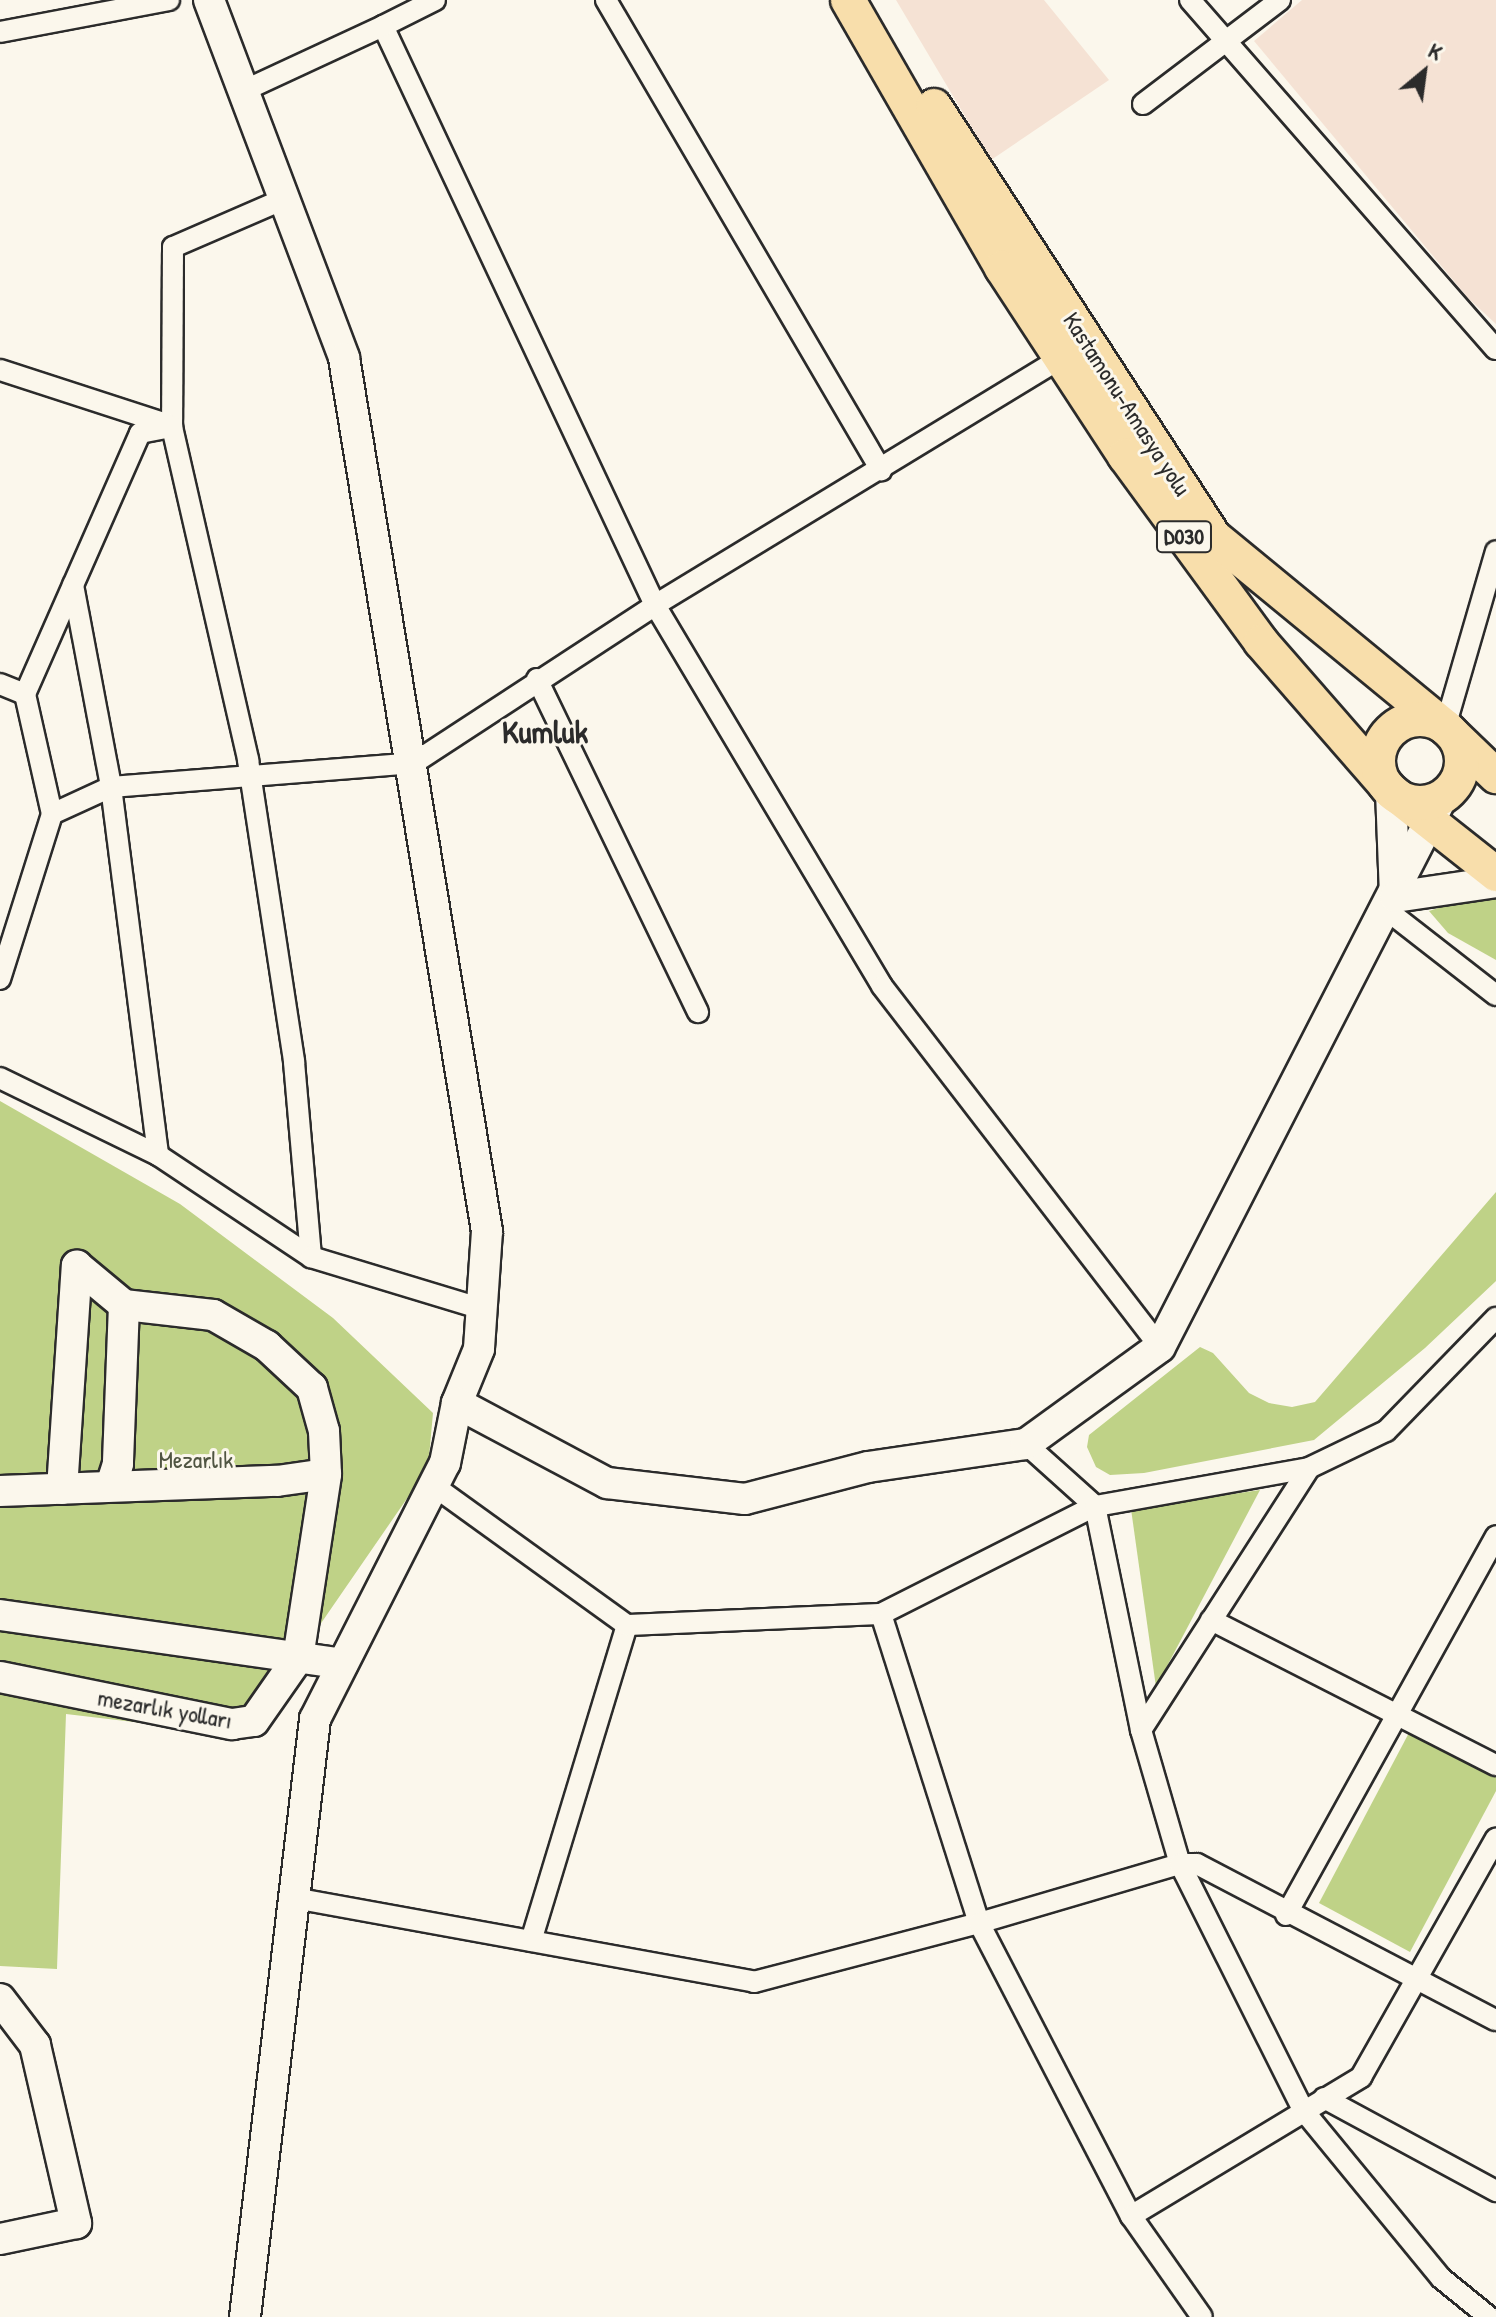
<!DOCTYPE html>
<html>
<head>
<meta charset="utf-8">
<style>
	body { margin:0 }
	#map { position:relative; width:1496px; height:2317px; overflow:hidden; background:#fbf7ec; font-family:"Patrick Hand",sans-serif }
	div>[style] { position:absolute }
	.built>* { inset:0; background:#f5e2d4 }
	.green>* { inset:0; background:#bfd287 }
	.roads { filter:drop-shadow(2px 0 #2b2b2b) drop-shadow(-2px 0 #2b2b2b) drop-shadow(0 2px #2b2b2b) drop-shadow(0 -2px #2b2b2b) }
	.street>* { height:20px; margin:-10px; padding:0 10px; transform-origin:10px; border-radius:10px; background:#fbf7ec }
	.secondary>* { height:30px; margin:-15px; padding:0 15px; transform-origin:15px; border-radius:15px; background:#fbf7ec }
	.primary>* { height:34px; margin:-17px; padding:0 17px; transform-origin:17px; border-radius:17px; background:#f8deab }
	.primary>.ring { margin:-17px; padding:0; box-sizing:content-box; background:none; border:34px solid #f8deab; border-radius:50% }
	span { translate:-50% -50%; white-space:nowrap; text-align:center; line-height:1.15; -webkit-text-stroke:6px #fbf7ec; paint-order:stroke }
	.shield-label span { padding:2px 6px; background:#fbf7ec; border:2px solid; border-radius:6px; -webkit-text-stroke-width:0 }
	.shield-label { font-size:22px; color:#2b2b2b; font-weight:700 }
	.street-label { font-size:24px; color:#2b2b2b }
	.park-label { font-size:24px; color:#505542 }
	.district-label { font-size:32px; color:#2b2b2b; font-weight:700 }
	.north { position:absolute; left:1384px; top:32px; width:80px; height:80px; -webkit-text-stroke:6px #fbf7ec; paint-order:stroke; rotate:29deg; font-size:22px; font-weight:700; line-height:32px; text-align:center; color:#2b2b2b }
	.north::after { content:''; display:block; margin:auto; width:28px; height:36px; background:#2b2b2b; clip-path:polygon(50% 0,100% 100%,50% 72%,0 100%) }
</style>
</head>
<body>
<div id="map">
	<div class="built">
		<i style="clip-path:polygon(896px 0,1044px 0,1109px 80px,991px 160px)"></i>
		<i style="clip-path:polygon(1302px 0,1496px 0,1496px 324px,1468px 298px,1254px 41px)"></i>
	</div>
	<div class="green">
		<i style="clip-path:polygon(1488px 892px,1496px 898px,1496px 960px,1448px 933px,1429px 911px)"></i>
		<i style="clip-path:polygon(0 1101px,180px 1204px,333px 1318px,433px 1413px,428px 1468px,244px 1735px,66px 1714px,57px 1969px,0 1966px)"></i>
		<i style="clip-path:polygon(1496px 1192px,1496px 1281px,1425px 1348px,1314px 1440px,1144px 1473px,1110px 1475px,1096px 1467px,1087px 1447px,1089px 1435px,1200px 1347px,1213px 1353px,1249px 1393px,1269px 1403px,1292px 1407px,1315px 1402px)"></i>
		<i style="clip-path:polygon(1260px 1490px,1156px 1687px,1131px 1509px)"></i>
		<i style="clip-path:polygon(1411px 1729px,1496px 1774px,1496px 1791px,1410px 1952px,1319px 1903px)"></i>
	</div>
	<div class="roads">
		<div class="street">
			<i style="left:435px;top:0;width:58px;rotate:153.4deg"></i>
			<i style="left:383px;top:26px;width:640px;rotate:64.84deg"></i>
			<i style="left:655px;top:605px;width:443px;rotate:59.2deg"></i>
			<i style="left:882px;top:986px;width:456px;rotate:52.4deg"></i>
			<i style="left:606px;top:0;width:545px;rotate:59.67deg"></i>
			<i style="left:1190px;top:0;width:464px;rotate:48.8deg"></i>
			<i style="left:0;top:32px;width:172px;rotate:-10.7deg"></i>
			<i style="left:243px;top:91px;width:154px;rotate:-24.9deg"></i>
			<i style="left:1143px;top:104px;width:172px;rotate:-37.2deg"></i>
			<i style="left:284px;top:199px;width:121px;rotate:156.6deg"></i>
			<i style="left:173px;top:247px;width:180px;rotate:90.3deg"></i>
			<i style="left:172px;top:427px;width:342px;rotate:77.1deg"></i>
			<i style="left:248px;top:760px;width:305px;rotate:81.3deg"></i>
			<i style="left:294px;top:1062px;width:196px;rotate:85deg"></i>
			<i style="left:0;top:370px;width:178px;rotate:18deg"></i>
			<i style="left:73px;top:585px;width:206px;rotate:79.3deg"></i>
			<i style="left:111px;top:787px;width:371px;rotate:82.7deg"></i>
			<i style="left:158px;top:1155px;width:184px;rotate:33.7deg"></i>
			<i style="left:311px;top:1257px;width:179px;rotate:16.9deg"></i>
			<i style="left:537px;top:679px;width:370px;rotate:64.2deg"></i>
			<i style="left:0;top:684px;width:27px;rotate:22deg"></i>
			<i style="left:1445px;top:727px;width:183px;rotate:-73.8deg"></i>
			<i style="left:52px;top:814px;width:65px;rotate:-24.6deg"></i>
			<i style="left:111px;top:787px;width:304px;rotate:-4.5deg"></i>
			<i style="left:414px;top:763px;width:288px;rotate:-33.2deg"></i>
			<i style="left:655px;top:605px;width:475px;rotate:-31.3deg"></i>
			<i style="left:1388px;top:911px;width:137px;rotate:37.9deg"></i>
			<i style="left:0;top:979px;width:173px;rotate:-72.5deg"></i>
			<i style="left:52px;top:814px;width:123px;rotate:-102.7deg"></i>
			<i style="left:25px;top:694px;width:285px;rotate:-66.2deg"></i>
			<i style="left:140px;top:433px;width:33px;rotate:-11deg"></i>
			<i style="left:0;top:1078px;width:176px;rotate:26deg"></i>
			<i style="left:1309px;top:1468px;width:85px;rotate:-25.7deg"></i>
			<i style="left:1386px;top:1431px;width:158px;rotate:-45.8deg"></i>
			<i style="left:434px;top:1486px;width:238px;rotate:35.8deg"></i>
			<i style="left:627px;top:1625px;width:330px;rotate:106.9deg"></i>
			<i style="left:881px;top:1614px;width:240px;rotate:-26.8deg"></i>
			<i style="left:1095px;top:1506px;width:93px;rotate:-138.1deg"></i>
			<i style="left:1211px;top:1620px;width:320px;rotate:27deg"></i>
			<i style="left:627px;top:1625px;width:254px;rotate:-2.5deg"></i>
			<i style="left:881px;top:1614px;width:324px;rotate:72.4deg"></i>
			<i style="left:979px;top:1923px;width:209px;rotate:-16.4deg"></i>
			<i style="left:1180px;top:1864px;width:17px"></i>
			<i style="left:1197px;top:1864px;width:337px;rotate:27.6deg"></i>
			<i style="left:1141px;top:1730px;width:311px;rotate:-57.3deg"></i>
			<i style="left:1309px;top:1468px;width:217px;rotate:169.9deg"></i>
			<i style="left:1095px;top:1506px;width:229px;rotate:78.4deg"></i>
			<i style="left:1141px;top:1730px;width:140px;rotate:73.8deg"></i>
			<i style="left:1180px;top:1864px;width:275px;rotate:63.4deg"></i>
			<i style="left:1303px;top:2110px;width:217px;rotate:50.6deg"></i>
			<i style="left:1441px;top:2278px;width:62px;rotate:39.1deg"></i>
			<i style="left:294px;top:1898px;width:468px;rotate:10.3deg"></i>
			<i style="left:754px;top:1982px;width:233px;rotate:-14.7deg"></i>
			<i style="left:979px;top:1923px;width:330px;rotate:62.6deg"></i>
			<i style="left:1131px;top:2216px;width:269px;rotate:-31.1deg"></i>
			<i style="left:1361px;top:2077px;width:274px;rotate:-60.5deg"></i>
			<i style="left:1286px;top:1915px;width:433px;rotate:-61deg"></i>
			<i style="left:1324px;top:2098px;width:196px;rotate:28.4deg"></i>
			<i style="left:1131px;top:2216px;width:123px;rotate:54.9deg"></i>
		</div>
		<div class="secondary">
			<i style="left:209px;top:0;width:383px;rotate:69.3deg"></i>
			<i style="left:344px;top:358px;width:885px;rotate:80.7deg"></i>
			<i style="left:487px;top:1231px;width:118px;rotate:93.9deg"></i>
			<i style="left:479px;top:1349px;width:58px;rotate:112.2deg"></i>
			<i style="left:457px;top:1403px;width:170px;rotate:28.1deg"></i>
			<i style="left:607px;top:1483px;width:139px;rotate:6.6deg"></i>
			<i style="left:745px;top:1499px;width:127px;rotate:-14.6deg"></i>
			<i style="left:868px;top:1467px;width:160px;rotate:-8.3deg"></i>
			<i style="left:1026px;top:1444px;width:165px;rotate:-35.9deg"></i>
			<i style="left:1160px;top:1347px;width:618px;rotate:-62.85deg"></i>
			<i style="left:1391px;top:791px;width:106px;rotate:87.8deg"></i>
			<i style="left:1395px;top:897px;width:102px;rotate:-8.4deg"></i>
			<i style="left:62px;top:1489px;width:224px;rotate:-86.2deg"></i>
			<i style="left:77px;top:1266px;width:61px;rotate:39.7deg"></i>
			<i style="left:0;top:1491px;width:277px;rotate:-2.1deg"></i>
			<i style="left:277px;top:1481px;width:49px;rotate:-8.1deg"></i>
			<i style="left:0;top:1615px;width:346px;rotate:8.1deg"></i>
			<i style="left:0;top:1677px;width:237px;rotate:11.5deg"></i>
			<i style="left:232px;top:1724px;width:22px;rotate:-8deg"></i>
			<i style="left:254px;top:1721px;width:77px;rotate:-55.1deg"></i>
			<i style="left:298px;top:1658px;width:186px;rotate:-81.3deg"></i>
			<i style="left:326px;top:1474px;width:43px;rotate:-92.7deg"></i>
			<i style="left:324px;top:1431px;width:45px;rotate:-105.6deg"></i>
			<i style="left:312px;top:1388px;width:62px;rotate:-137deg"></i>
			<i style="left:267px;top:1346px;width:62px;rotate:-150.1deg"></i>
			<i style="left:213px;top:1315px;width:90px;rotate:-173.6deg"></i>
			<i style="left:124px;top:1305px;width:159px;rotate:92.2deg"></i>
			<i style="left:118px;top:1464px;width:22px;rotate:108deg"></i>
			<i style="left:0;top:1999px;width:58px;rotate:52.7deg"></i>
			<i style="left:35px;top:2045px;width:183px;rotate:77deg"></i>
			<i style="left:76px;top:2223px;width:78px;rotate:168.1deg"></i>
			<i style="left:245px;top:2317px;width:602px;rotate:-83.32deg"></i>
			<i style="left:315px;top:1719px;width:287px;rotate:-63.1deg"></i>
			<i style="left:445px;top:1463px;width:61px;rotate:-78.7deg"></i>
		</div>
		<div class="primary">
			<i style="left:848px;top:0;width:309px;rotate:60.1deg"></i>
			<i style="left:1002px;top:268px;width:225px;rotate:56.8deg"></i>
			<i style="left:1125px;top:456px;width:230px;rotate:53.8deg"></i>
			<i style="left:1261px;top:642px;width:198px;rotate:48.9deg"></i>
			<i style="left:1391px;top:791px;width:134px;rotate:38.3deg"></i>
			<i style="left:934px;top:106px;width:514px;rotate:56.99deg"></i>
			<i style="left:1214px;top:537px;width:299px;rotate:39.4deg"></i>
			<i style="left:1445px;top:727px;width:71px;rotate:43.9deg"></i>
			<i class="ring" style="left:1378px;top:719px;width:50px;height:50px"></i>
		</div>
	</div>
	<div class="shield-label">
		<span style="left:1184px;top:537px">D030</span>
	</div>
	<div class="street-label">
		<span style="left:1127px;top:404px;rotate:57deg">Kastamonu-Amasya yolu</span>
		<span style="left:165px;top:1709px;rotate:10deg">mezarlık yolları</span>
	</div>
	<div class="park-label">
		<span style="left:196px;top:1460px">Mezarlık</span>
	</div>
	<div class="district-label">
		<span style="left:545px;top:732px">Kumluk</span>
	</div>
	<div class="north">K</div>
</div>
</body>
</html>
